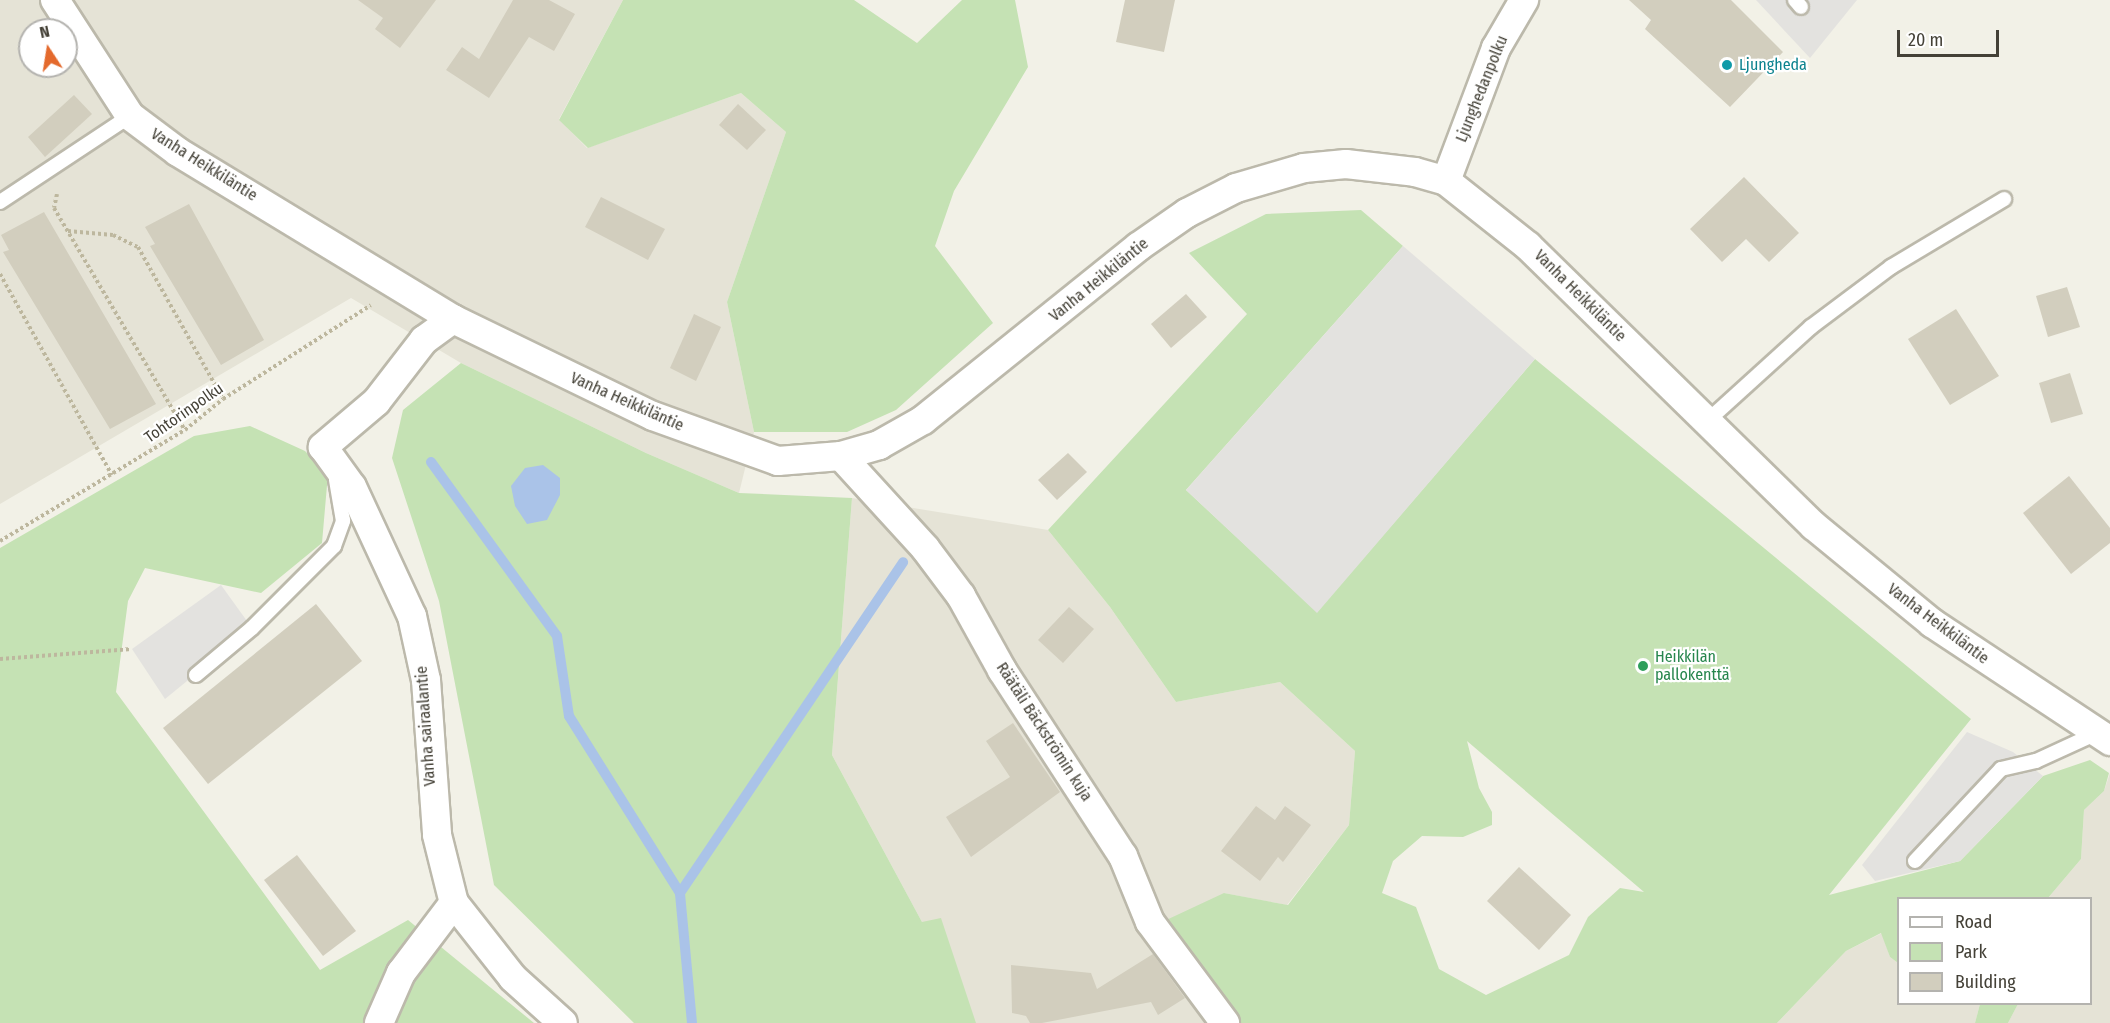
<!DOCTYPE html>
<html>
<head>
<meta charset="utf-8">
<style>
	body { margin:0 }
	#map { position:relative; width:2110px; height:1023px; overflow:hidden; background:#f2f1e7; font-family:"Fira Sans Condensed",sans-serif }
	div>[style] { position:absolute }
	.residential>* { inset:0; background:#e5e3d6 }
	.green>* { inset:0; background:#c5e2b4 }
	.parking>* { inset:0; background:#e3e2df }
	.water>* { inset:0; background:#aac3e8 }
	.stream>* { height:10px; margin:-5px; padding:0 5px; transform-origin:5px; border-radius:5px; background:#aac3e8 }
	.building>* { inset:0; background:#d2cebe }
	.path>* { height:4px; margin-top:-2px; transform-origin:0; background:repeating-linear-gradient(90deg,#bdb79e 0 3px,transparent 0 6px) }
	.roads { filter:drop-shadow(2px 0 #bcb9ab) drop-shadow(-2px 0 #bcb9ab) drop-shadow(0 2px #bcb9ab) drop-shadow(0 -2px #bcb9ab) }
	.lane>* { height:14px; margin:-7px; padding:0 7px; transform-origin:7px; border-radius:7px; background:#fff }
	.street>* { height:28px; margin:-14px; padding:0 14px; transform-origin:14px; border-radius:14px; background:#fff }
	.dots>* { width:16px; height:16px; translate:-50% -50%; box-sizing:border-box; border:3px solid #fff; border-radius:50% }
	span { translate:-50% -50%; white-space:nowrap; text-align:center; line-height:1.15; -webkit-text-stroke:4.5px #fff; paint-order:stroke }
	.culture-label { font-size:16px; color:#0d838f }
	.left { translate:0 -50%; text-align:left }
	.street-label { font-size:16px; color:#444137 }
	.leisure-label { font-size:16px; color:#27864d }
	.legend { position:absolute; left:1897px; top:897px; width:195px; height:108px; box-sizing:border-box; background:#fff; border:2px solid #b4b3af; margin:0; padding:8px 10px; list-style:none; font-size:18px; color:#444137 }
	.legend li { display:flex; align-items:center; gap:12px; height:30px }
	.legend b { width:30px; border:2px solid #b4b3af }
	.north { position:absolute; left:18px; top:18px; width:60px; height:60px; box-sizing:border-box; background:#fff; border:2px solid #b4b3af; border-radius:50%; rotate:348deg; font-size:16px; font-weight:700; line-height:24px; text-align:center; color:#444137 }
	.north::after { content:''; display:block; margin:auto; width:21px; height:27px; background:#e46a2d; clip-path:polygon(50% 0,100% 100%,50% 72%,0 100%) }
	.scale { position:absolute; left:1897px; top:30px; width:102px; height:27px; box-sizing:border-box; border:3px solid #444137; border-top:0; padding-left:8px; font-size:18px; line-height:21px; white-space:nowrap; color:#444137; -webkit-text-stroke:4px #fff; paint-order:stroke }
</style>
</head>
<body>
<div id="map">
	<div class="residential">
		<i style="clip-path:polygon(evenodd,0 0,623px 0,559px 119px,587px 148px,741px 93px,786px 132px,727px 302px,754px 432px,739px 493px,646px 453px,461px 363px,351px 298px,0 504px,0 0,30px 30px,66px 30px,66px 66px,30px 66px,30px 30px)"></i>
		<i style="clip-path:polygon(852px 498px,1048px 530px,1110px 607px,1176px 702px,1280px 682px,1355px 751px,1349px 825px,1287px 905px,1224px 893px,1236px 1023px,694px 1023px,922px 922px,832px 755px)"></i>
		<i style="clip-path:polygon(2110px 773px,2110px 1023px,2008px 1023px,2018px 1004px,2090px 1004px,2090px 898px,2048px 898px,2081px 859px,2084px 810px,2104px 791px)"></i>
		<i style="clip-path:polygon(1882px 933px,1890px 957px,1898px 963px,1898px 1004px,1980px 1004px,1975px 1023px,1777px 1023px,1846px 951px)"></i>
	</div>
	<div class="green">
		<i style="clip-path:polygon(623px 0,854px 0,917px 43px,962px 0,1015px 0,1028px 67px,954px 191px,935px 246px,993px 323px,896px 410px,847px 432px,754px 432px,727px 302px,786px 132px,741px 93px,588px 148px,559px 120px)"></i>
		<i style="clip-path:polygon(evenodd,1361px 210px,1403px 246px,1186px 490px,1317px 612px,1535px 359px,1971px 719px,1829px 895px,1960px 861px,2043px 776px,2090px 760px,2109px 773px,2104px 791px,2084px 810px,2081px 859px,2048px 898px,1898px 898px,1898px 963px,1890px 957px,1881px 933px,1846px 951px,1777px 1023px,1236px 1023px,1162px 922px,1224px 893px,1288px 905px,1349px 825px,1355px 751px,1280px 682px,1176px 702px,1110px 607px,1048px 530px,1247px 314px,1189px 253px,1266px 214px,1361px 210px,1467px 741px,1644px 892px,1620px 888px,1588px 917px,1569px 955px,1486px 995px,1439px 969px,1416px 907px,1382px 893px,1393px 861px,1422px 836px,1463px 837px,1492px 825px,1492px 812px,1479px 788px,1467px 741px)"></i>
		<i style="clip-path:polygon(461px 363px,646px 453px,739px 493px,852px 498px,832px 755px,922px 922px,941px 918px,976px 1023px,634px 1023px,494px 885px,439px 601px,392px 458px,403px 410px)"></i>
		<i style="clip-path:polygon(250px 426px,305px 451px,328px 474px,322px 543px,261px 593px,145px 568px,128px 601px,116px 692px,320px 970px,408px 920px,534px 1023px,0 1023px,0 548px,194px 436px)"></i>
		<i style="clip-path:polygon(1980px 1004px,2018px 1004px,2008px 1023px,1975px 1023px)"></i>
	</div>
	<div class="parking">
		<i style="clip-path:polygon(1756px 0,1857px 0,1810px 58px)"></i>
		<i style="clip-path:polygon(1403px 246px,1535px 359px,1317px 613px,1186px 490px)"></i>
		<i style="clip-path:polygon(221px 585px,252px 628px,165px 699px,132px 649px)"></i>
		<i style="clip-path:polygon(1967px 732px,2013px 752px,2043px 776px,1960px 861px,1875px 881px,1862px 865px)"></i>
	</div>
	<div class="water">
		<i style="clip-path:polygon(543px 465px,560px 478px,560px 495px,547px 520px,527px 524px,515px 506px,511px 486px,525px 468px)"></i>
	</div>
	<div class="stream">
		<i style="left:431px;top:462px;width:215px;rotate:54.1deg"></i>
		<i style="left:557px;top:636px;width:81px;rotate:81.5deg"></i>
		<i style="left:569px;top:716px;width:209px;rotate:57.9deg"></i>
		<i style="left:692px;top:1023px;width:131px;rotate:-95.3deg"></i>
		<i style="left:680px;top:893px;width:399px;rotate:-56deg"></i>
	</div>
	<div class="building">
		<i style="clip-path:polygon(358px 0,436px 0,400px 48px,375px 29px,383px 18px)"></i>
		<i style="clip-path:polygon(513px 0,549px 0,575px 14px,554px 51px,529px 37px,489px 98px,446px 70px,462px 47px,479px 59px)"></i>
		<i style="clip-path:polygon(1125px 0,1175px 0,1164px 52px,1116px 42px)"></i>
		<i style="clip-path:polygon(1629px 0,1731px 0,1783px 52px,1730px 107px,1645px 29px,1651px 20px)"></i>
		<i style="clip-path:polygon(74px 95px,92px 114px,45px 157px,28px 137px)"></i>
		<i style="clip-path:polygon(738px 104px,766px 130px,747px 150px,719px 125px)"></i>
		<i style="clip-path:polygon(1744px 177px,1799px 233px,1769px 262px,1746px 239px,1722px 262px,1690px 229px)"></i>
		<i style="clip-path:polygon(601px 197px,665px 229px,648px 260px,585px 227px)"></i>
		<i style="clip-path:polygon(189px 204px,264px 340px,221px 365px,150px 246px,155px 244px,145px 227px)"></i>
		<i style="clip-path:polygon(44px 212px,156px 404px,110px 429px,3px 252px,9px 250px,1px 235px)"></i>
		<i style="clip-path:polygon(2067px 287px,2080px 327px,2048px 337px,2036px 296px)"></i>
		<i style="clip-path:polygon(1186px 294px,1207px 317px,1171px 348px,1151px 324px)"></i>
		<i style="clip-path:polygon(1956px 309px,1999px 376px,1950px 405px,1908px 339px)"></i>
		<i style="clip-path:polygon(694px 314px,721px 327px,696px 381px,670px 368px)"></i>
		<i style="clip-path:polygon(2070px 373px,2083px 414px,2051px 423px,2039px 383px)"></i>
		<i style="clip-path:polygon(1068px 453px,1087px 472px,1057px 500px,1038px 480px)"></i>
		<i style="clip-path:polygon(2069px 476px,2110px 528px,2110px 543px,2071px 574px,2023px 513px)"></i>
		<i style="clip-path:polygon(316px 604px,362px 661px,208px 784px,163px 728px)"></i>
		<i style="clip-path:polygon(1069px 607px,1094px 629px,1063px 663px,1038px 640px)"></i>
		<i style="clip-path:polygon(1013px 723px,1060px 792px,971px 857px,946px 817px,1010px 777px,986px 741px)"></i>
		<i style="clip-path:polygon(1256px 806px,1275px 820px,1285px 806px,1311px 825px,1283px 862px,1278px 857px,1260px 881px,1221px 851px)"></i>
		<i style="clip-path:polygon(297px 855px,356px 931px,323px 956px,264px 880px)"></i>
		<i style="clip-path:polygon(1519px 867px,1571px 915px,1539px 950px,1487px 901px)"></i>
		<i style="clip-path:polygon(1153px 954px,1185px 998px,1158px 1015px,1151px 1002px,1042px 1023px,1030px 1023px,1026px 1016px,1012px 1013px,1011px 965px,1091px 973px,1097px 989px)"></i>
	</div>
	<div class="path">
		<i style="left:57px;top:194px;width:14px;rotate:102deg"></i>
		<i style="left:54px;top:208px;width:258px;rotate:59.5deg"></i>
		<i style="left:68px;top:231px;width:45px;rotate:5.1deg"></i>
		<i style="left:113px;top:235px;width:28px;rotate:26deg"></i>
		<i style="left:138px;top:247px;width:174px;rotate:60.8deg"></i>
		<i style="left:0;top:274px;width:230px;rotate:60.9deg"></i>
		<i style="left:0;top:541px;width:216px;rotate:-31deg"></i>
		<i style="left:185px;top:430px;width:49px;rotate:-39.2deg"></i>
		<i style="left:223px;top:399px;width:175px;rotate:-32.4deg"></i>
		<i style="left:0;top:659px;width:132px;rotate:-4.3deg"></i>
	</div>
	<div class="roads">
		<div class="lane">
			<i style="left:1795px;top:0;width:9px;rotate:49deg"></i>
			<i style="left:0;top:202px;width:156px;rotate:-33.5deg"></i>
			<i style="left:1705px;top:423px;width:143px;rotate:-42.2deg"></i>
			<i style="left:1811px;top:327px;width:100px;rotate:-36.9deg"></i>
			<i style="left:1891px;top:267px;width:132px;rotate:-31deg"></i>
			<i style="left:196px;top:675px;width:73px;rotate:-40deg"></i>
			<i style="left:252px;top:628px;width:116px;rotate:-45deg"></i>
			<i style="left:334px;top:546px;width:27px;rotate:-70deg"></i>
			<i style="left:343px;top:521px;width:42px;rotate:-99.7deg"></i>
			<i style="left:1915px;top:861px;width:126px;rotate:-46.9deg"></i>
			<i style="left:2001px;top:769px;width:36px;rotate:-13deg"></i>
			<i style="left:2036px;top:761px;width:65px;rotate:-24.6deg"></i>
		</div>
		<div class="street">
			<i style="left:55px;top:0;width:138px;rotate:57.1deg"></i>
			<i style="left:130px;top:116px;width:60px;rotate:36.9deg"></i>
			<i style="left:178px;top:152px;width:322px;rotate:31.3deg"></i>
			<i style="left:453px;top:319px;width:222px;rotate:25.9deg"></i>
			<i style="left:653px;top:416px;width:133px;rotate:19.8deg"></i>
			<i style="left:778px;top:461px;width:63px;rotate:-4.5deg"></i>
			<i style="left:841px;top:456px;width:40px;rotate:-16deg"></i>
			<i style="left:879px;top:445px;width:51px;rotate:-29.6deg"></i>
			<i style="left:923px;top:420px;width:276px;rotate:-38.8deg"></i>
			<i style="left:1138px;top:247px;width:60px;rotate:-34.8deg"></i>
			<i style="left:1187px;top:213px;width:55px;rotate:-27deg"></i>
			<i style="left:1236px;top:188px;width:71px;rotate:-16.4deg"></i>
			<i style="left:1304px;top:168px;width:42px;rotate:-5.4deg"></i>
			<i style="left:1346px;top:164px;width:69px;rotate:6.6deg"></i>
			<i style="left:1415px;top:172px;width:32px;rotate:16deg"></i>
			<i style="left:1446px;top:181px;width:105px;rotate:38.4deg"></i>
			<i style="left:1528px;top:246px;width:400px;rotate:44.4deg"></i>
			<i style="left:1814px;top:526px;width:153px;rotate:39.4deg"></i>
			<i style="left:1932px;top:623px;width:214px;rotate:33.5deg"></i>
			<i style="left:1446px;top:181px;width:142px;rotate:-69.4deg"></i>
			<i style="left:1496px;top:48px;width:56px;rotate:-59.7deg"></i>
			<i style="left:453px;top:319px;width:36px;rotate:144deg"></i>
			<i style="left:424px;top:340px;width:78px;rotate:127.7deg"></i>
			<i style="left:376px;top:402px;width:70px;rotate:139.7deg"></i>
			<i style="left:323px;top:447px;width:49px;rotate:54.1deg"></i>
			<i style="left:352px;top:487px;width:142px;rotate:65.1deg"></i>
			<i style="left:412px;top:616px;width:66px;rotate:77.7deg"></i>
			<i style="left:426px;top:680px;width:155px;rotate:85.9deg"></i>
			<i style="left:437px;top:835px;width:70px;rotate:76deg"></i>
			<i style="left:454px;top:903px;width:95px;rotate:51.8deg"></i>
			<i style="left:513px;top:978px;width:67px;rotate:42deg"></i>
			<i style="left:841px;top:456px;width:125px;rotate:47.6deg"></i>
			<i style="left:925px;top:548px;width:60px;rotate:53.1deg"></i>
			<i style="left:961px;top:596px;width:85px;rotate:61deg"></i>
			<i style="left:1002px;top:670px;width:222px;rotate:57deg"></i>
			<i style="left:1123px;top:856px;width:71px;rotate:67.8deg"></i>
			<i style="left:1150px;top:922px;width:126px;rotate:53.4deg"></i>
			<i style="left:379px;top:1023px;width:55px;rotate:-66.3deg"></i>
			<i style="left:401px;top:973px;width:88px;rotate:-52.9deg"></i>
		</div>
	</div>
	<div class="dots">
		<i style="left:1727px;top:65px;background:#0f9aa8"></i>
		<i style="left:1643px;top:666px;background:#2e9e5b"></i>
	</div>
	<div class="culture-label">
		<span class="left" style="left:1739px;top:65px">Ljungheda</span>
	</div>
	<div class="street-label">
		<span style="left:1482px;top:89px;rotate:-68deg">Ljunghedanpolku</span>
		<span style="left:204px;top:165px;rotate:32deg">Vanha Heikkiläntie</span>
		<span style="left:1099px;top:280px;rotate:-39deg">Vanha Heikkiläntie</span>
		<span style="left:1580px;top:296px;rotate:45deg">Vanha Heikkiläntie</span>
		<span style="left:627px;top:402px;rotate:24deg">Vanha Heikkiläntie</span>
		<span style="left:184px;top:413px;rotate:-35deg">Tohtorinpolku</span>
		<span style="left:1938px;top:624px;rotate:37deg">Vanha Heikkiläntie</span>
		<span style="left:426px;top:726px;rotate:-94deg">Vanha sairaalantie</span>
		<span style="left:1044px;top:732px;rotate:57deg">Räätäli Bäckströmin kuja</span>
	</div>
	<div class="leisure-label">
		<span class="left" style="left:1655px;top:666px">Heikkilän<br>pallokenttä</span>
	</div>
	<ul class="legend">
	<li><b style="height:8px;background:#fff"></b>Road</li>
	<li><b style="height:16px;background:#c5e2b4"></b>Park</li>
	<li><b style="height:16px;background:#d2cebe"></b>Building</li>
	</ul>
	<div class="north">N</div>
	<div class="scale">20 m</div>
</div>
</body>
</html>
